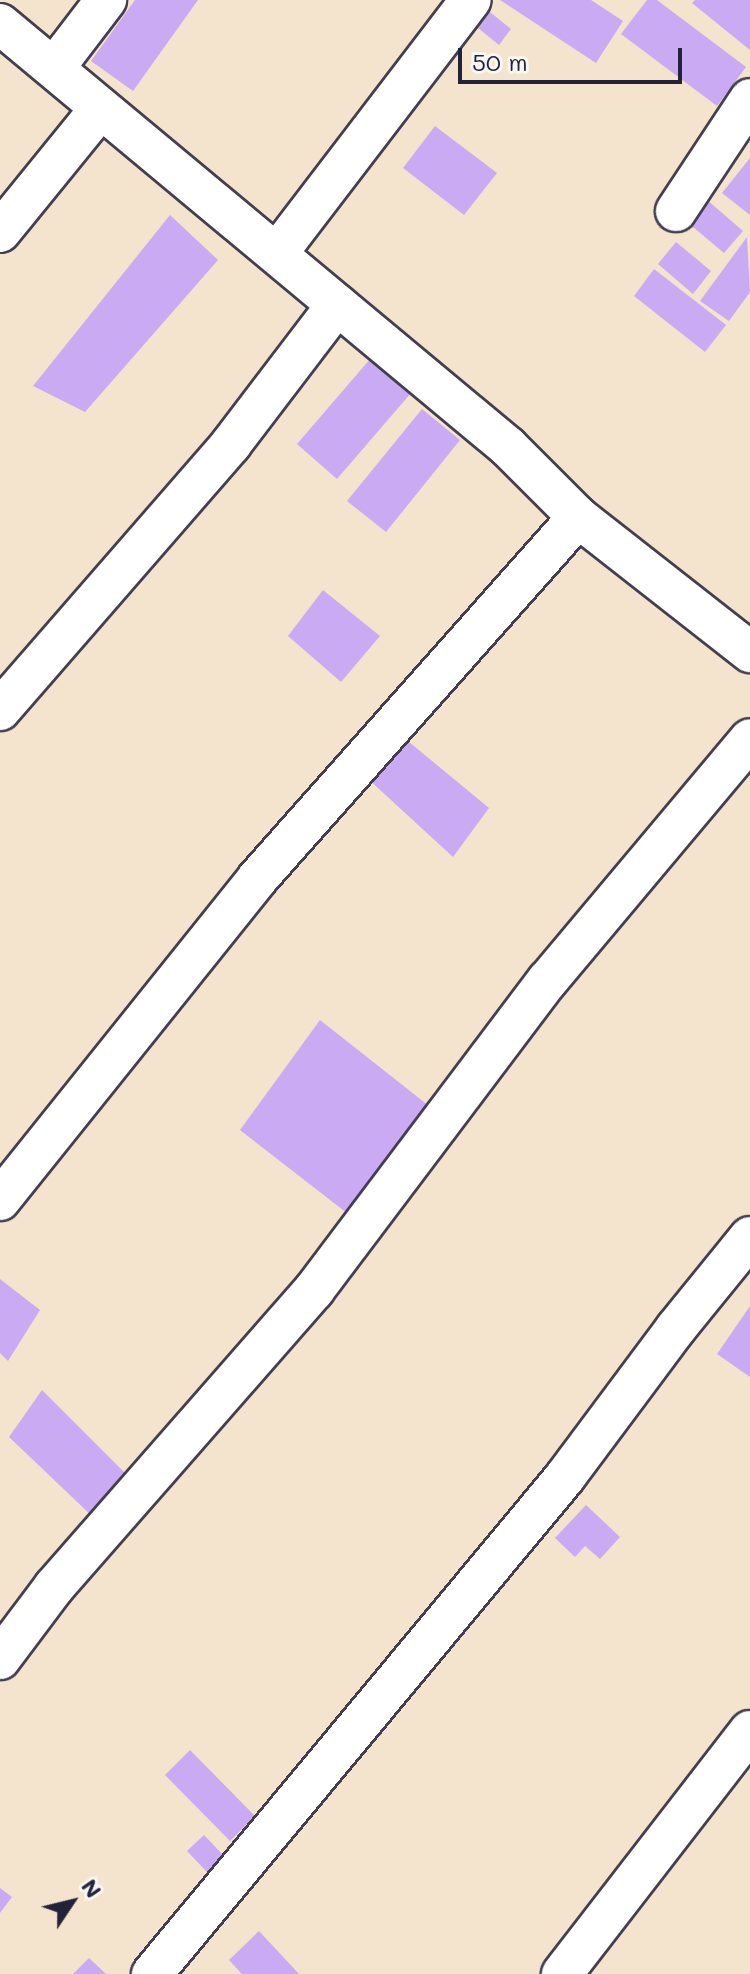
<!DOCTYPE html>
<html>
<head>
<meta charset="utf-8">
<style>
	body { margin:0 }
	#map { position:relative; width:750px; height:1974px; overflow:hidden; background:#f4e4cd; font-family:Mali,sans-serif }
	div>[style] { position:absolute }
	.building>* { inset:0; background:#c9aaf3 }
	.roads { filter:drop-shadow(2px 0 #423f51) drop-shadow(-2px 0 #423f51) drop-shadow(0 2px #423f51) drop-shadow(0 -2px #423f51) }
	.minor>* { height:40px; margin:-20px; padding:0 20px; transform-origin:20px; border-radius:20px; background:#fff }
	span { translate:-50% -50%; white-space:nowrap; text-align:center; line-height:1.15; -webkit-text-stroke:8px #f6f6f2; paint-order:stroke }
	.north { position:absolute; left:32px; top:1862px; width:80px; height:80px; -webkit-text-stroke:6px #f6f6f2; paint-order:stroke; rotate:55deg; font-size:22px; font-weight:700; line-height:32px; text-align:center; color:#22223b }
	.north::after { content:''; display:block; margin:auto; width:28px; height:36px; background:#22223b; clip-path:polygon(50% 0,100% 100%,50% 72%,0 100%) }
	.scale { position:absolute; left:458px; top:48px; width:224px; height:36px; box-sizing:border-box; border:4px solid #22223b; border-top:0; padding-left:10px; font-size:24px; line-height:28px; white-space:nowrap; color:#22223b; -webkit-text-stroke:6px #f6f6f2; paint-order:stroke }
</style>
</head>
<body>
<div id="map">
	<div class="building">
		<i style="clip-path:polygon(135px 0,198px 0,133px 91px,91px 61px)"></i>
		<i style="clip-path:polygon(500px 0,591px 0,623px 21px,596px 63px)"></i>
		<i style="clip-path:polygon(647px 0,657px 0,746px 67px,717px 106px,621px 34px)"></i>
		<i style="clip-path:polygon(695px 0,750px 0,750px 50px,692px 3px)"></i>
		<i style="clip-path:polygon(490px 12px,511px 29px,499px 45px,478px 28px)"></i>
		<i style="clip-path:polygon(435px 126px,497px 173px,464px 215px,403px 168px)"></i>
		<i style="clip-path:polygon(750px 158px,750px 215px,722px 193px)"></i>
		<i style="clip-path:polygon(706px 199px,743px 231px,724px 253px,687px 222px)"></i>
		<i style="clip-path:polygon(170px 215px,218px 260px,85px 412px,33px 386px)"></i>
		<i style="clip-path:polygon(747px 237px,750px 292px,729px 321px,700px 301px)"></i>
		<i style="clip-path:polygon(676px 242px,711px 271px,693px 294px,658px 264px)"></i>
		<i style="clip-path:polygon(654px 269px,726px 325px,705px 352px,634px 296px)"></i>
		<i style="clip-path:polygon(371px 358px,411px 393px,337px 479px,297px 444px)"></i>
		<i style="clip-path:polygon(422px 409px,460px 440px,386px 532px,347px 501px)"></i>
		<i style="clip-path:polygon(323px 590px,380px 636px,341px 682px,288px 636px)"></i>
		<i style="clip-path:polygon(397px 732px,489px 808px,453px 857px,366px 777px)"></i>
		<i style="clip-path:polygon(320px 1020px,429px 1106px,352px 1217px,240px 1130px)"></i>
		<i style="clip-path:polygon(0 1279px,40px 1310px,8px 1361px,0 1353px)"></i>
		<i style="clip-path:polygon(750px 1306px,750px 1377px,717px 1354px)"></i>
		<i style="clip-path:polygon(42px 1390px,129px 1477px,93px 1517px,9px 1437px)"></i>
		<i style="clip-path:polygon(586px 1505px,620px 1537px,600px 1559px,585px 1546px,575px 1557px,555px 1538px)"></i>
		<i style="clip-path:polygon(190px 1750px,255px 1816px,230px 1841px,165px 1775px)"></i>
		<i style="clip-path:polygon(204px 1835px,224px 1856px,207px 1872px,187px 1851px)"></i>
		<i style="clip-path:polygon(0 1888px,12px 1897px,0 1913px)"></i>
		<i style="clip-path:polygon(259px 1931px,299px 1974px,242px 1974px,229px 1960px)"></i>
		<i style="clip-path:polygon(89px 1958px,106px 1974px,73px 1974px)"></i>
	</div>
	<div class="roads">
		<div class="minor">
			<i style="left:0;top:24px;width:661px;rotate:39.78deg"></i>
			<i style="left:508px;top:447px;width:99px;rotate:45deg"></i>
			<i style="left:578px;top:517px;width:219px;rotate:38.1deg"></i>
			<i style="left:54px;top:68px;width:86px;rotate:-52.6deg"></i>
			<i style="left:676px;top:211px;width:134px;rotate:-56.5deg"></i>
			<i style="left:0;top:232px;width:159px;rotate:-50.9deg"></i>
			<i style="left:278px;top:252px;width:317px;rotate:-52.6deg"></i>
			<i style="left:0;top:710px;width:352px;rotate:-49deg"></i>
			<i style="left:231px;top:444px;width:175px;rotate:-52.7deg"></i>
			<i style="left:0;top:1200px;width:411px;rotate:-51.3deg"></i>
			<i style="left:257px;top:879px;width:484px;rotate:-48.4deg"></i>
			<i style="left:0;top:1659px;width:90px;rotate:-53.1deg"></i>
			<i style="left:54px;top:1587px;width:395px;rotate:-48.8deg"></i>
			<i style="left:314px;top:1290px;width:388px;rotate:-53deg"></i>
			<i style="left:548px;top:980px;width:314px;rotate:-50deg"></i>
			<i style="left:152px;top:1974px;width:646px;rotate:-50.27deg"></i>
			<i style="left:565px;top:1477px;width:186px;rotate:-53.3deg"></i>
			<i style="left:676px;top:1328px;width:117px;rotate:-50.9deg"></i>
			<i style="left:562px;top:1974px;width:307px;rotate:-52.3deg"></i>
		</div>
	</div>
	<div class="north">N</div>
	<div class="scale">50 m</div>
</div>
</body>
</html>
